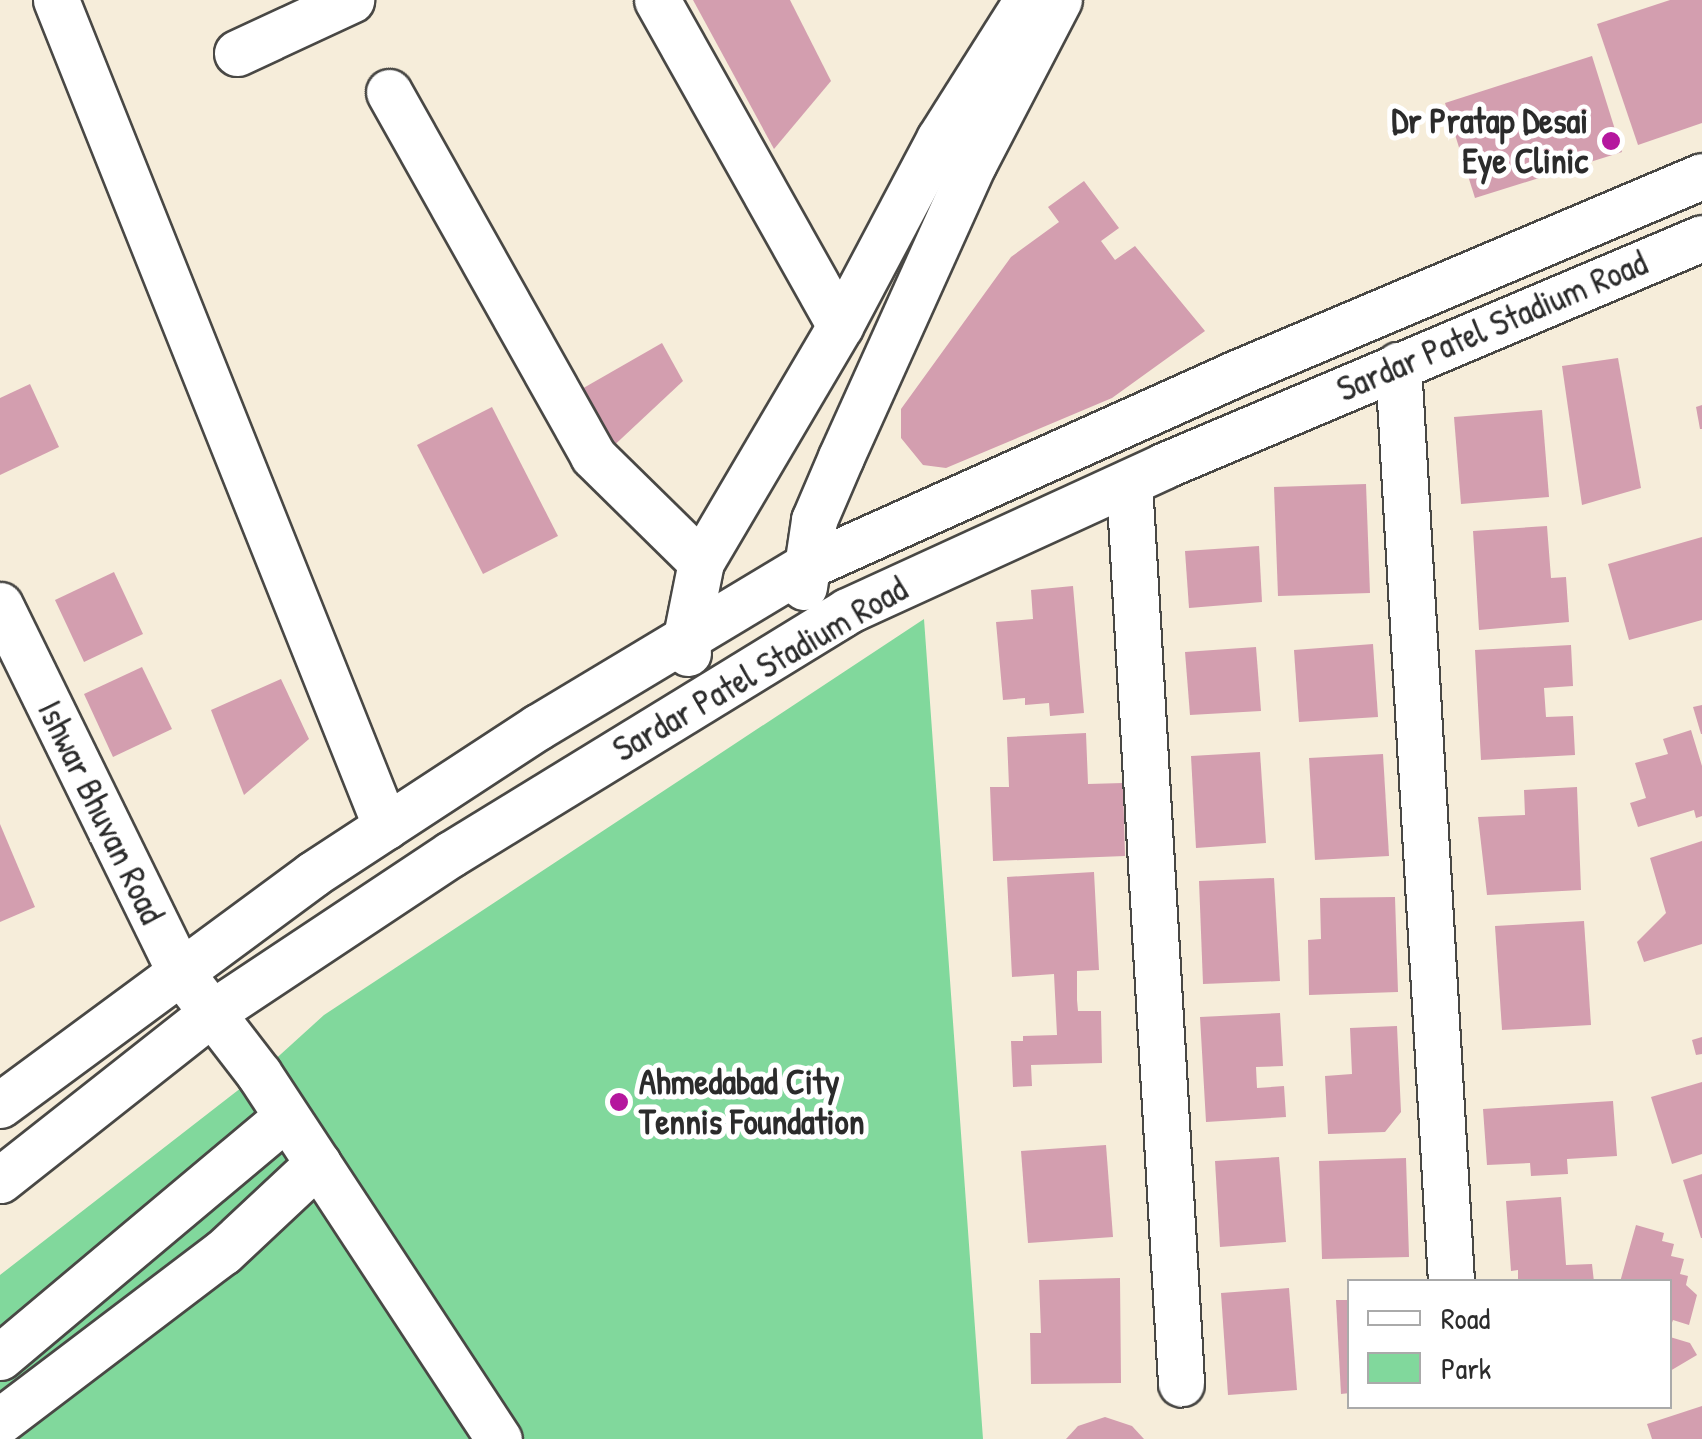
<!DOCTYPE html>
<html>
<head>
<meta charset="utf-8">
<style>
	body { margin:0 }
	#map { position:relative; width:1702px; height:1439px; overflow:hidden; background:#f6edda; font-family:"Patrick Hand",sans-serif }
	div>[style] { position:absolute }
	.green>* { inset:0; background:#81d89c }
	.building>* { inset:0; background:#d39eaf }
	.roads { filter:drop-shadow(2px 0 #494845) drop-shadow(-2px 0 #494845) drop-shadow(0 2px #494845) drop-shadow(0 -2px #494845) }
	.minor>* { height:45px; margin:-22.5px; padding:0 22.5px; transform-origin:22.5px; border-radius:22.5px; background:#fff }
	.dots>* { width:28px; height:28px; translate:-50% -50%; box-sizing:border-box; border:5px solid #fff; border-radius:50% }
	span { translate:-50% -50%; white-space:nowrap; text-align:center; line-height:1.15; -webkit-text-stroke:10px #fff; paint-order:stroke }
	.poi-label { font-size:35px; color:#2b2b2b; font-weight:700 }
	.right { translate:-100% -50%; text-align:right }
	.left { translate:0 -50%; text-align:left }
	.street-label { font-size:35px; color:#2b2b2b }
	.legend { position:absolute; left:1347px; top:1279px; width:325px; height:130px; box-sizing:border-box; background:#fff; border:2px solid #aaa; margin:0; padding:12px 18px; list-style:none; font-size:30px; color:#2b2b2b }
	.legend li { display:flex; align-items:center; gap:20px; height:50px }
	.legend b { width:50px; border:2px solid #aaa }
</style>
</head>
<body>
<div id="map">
	<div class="green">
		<i style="clip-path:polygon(924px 619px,983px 1439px,0 1439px,0 1275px,259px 1074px,324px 1015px)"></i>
	</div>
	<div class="building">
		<i style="clip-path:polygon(693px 0,790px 0,831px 81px,774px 149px)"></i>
		<i style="clip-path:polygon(1670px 0,1702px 0,1702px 123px,1638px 145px,1597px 24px)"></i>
		<i style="clip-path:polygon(1592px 56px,1622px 152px,1475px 198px,1445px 103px)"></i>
		<i style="clip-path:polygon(1084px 181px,1119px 228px,1101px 241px,1115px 260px,1135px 246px,1205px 331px,1112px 398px,946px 468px,923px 465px,901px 438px,901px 409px,1011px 257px,1059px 222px,1048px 207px)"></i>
		<i style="clip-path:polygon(662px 343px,683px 381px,607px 452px,580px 390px)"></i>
		<i style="clip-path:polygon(1618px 358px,1641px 488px,1582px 505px,1562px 366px)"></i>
		<i style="clip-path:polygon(30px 384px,59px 447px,0 475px,0 398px)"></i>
		<i style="clip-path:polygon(1702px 405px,1702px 429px,1700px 429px,1696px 407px)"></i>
		<i style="clip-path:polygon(492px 407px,558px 536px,483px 574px,417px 445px)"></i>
		<i style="clip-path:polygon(1542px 410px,1549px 497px,1461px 504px,1454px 417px)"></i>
		<i style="clip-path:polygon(1366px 484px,1370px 593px,1278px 596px,1274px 487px)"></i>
		<i style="clip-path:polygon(1547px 526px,1551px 578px,1566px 577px,1569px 622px,1479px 630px,1473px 531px)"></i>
		<i style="clip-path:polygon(1702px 537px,1702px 620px,1629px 640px,1608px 564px)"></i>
		<i style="clip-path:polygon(1259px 546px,1262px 602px,1189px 608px,1185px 551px)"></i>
		<i style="clip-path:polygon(114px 572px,143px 634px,84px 662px,55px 600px)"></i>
		<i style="clip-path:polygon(1073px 586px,1084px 713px,1050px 716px,1049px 703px,1025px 705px,1025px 698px,1003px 700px,996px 622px,1033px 619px,1031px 590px)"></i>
		<i style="clip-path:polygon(1373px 644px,1378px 717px,1299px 722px,1294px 650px)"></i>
		<i style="clip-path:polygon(1571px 645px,1573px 686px,1544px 688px,1546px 717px,1573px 716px,1575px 755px,1481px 760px,1475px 650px)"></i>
		<i style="clip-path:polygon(1256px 647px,1261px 711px,1190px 715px,1185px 652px)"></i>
		<i style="clip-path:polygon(142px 667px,172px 729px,113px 757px,84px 694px)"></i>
		<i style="clip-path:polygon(281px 679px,309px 739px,244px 795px,211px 710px)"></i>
		<i style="clip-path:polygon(1702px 705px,1702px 734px,1701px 734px,1693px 707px)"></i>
		<i style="clip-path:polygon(1691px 730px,1702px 766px,1702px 816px,1696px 818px,1694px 810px,1638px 827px,1630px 803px,1646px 798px,1635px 763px,1668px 754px,1663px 739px)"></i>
		<i style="clip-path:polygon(1086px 733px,1088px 784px,1123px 783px,1125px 856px,993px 861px,990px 787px,1009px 787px,1007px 737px)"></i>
		<i style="clip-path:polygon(1260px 752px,1266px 843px,1196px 848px,1191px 756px)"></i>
		<i style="clip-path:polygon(1383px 754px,1389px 856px,1315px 860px,1309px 758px)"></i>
		<i style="clip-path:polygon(1577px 787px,1581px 890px,1487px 895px,1478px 817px,1525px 815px,1524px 790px)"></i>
		<i style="clip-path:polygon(0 824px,35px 907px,0 922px)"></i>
		<i style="clip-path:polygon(1702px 841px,1702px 944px,1644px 962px,1637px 942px,1666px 913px,1650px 858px)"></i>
		<i style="clip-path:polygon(1094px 872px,1099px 970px,1077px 971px,1077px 1000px,1078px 1011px,1101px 1011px,1102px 1063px,1031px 1065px,1032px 1086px,1013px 1087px,1011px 1041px,1023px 1041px,1023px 1036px,1057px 1035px,1054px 974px,1012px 977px,1007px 877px)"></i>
		<i style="clip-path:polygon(1274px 878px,1280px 981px,1203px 984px,1199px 881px)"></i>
		<i style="clip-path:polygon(1395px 897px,1398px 992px,1309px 995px,1308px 940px,1321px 939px,1320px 898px)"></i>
		<i style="clip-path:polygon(1584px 921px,1591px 1025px,1502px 1030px,1495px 926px)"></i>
		<i style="clip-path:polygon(1280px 1013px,1283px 1066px,1256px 1067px,1257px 1088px,1284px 1086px,1286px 1117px,1206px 1122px,1200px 1017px)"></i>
		<i style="clip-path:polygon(1397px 1026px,1401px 1112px,1385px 1132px,1328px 1134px,1325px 1076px,1352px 1074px,1350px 1028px)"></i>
		<i style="clip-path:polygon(1702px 1037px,1702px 1054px,1696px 1055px,1692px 1040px)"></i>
		<i style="clip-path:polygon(1702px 1082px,1702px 1154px,1672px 1164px,1651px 1097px)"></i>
		<i style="clip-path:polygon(1613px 1101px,1617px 1156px,1567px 1159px,1568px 1174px,1531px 1176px,1530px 1163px,1487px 1165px,1483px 1109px)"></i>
		<i style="clip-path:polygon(1106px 1145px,1113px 1237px,1028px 1243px,1021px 1151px)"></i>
		<i style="clip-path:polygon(1279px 1157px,1286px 1242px,1220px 1247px,1215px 1161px)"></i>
		<i style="clip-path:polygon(1406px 1158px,1409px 1257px,1322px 1259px,1319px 1161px)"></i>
		<i style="clip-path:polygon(1702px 1174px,1702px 1238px,1701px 1238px,1683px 1180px)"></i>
		<i style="clip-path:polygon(1561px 1197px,1566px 1265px,1592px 1264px,1594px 1282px,1518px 1282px,1518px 1270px,1511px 1271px,1506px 1201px)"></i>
		<i style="clip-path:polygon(1636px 1225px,1664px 1233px,1662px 1241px,1674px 1244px,1671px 1256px,1684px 1259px,1680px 1274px,1688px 1276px,1686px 1285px,1697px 1295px,1689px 1325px,1673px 1320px,1670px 1328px,1670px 1282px,1620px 1282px)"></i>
		<i style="clip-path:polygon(1120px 1278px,1121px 1383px,1031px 1384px,1030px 1333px,1041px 1333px,1039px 1280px)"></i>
		<i style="clip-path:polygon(1289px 1288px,1297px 1390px,1228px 1395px,1221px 1293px)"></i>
		<i style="clip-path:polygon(1336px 1300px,1350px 1300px,1350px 1393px,1341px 1394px)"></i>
		<i style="clip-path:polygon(1670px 1337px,1690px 1343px,1697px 1355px,1670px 1371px)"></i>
		<i style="clip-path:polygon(1702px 1406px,1702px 1439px,1652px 1439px,1647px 1424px)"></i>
		<i style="clip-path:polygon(1105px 1417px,1132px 1426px,1144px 1439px,1066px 1439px,1078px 1426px)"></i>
	</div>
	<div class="roads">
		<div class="minor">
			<i style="left:56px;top:0;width:890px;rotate:68.25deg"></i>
			<i style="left:657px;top:0;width:374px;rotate:60.7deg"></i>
			<i style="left:237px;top:53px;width:126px;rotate:-24.9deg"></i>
			<i style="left:389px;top:92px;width:417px;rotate:60.7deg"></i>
			<i style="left:593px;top:456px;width:151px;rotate:44.5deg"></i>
			<i style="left:1398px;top:365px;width:919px;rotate:86.69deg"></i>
			<i style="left:1129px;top:483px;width:902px;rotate:86.69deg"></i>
			<i style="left:804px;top:587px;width:68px;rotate:-81.5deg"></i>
			<i style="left:814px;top:520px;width:69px;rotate:-66.8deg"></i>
			<i style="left:841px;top:457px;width:323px;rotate:-65.7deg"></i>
			<i style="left:974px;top:163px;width:184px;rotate:-62.5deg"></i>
			<i style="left:0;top:605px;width:407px;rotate:63.9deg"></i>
			<i style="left:179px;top:970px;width:131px;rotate:52.4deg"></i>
			<i style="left:259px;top:1074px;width:437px;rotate:56.7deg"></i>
			<i style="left:688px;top:653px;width:16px;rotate:-97deg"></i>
			<i style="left:686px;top:637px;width:76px;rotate:-78.7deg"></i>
			<i style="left:701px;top:562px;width:274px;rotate:-59.5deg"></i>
			<i style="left:840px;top:326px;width:212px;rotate:-62.1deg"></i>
			<i style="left:939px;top:139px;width:165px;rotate:-57.7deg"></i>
			<i style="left:0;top:1105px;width:389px;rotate:-36.4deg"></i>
			<i style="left:313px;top:874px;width:269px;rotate:-33.2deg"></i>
			<i style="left:538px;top:727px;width:309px;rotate:-31deg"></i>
			<i style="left:803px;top:568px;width:470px;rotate:-24.2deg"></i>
			<i style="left:1232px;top:375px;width:510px;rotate:-22.95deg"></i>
			<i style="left:0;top:1180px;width:271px;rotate:-38.3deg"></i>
			<i style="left:213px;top:1012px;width:286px;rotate:-33.6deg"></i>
			<i style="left:451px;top:854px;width:465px;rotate:-31.5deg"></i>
			<i style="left:847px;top:611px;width:348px;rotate:-24.6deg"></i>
			<i style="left:1163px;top:466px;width:585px;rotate:-22.93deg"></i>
			<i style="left:0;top:1357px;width:373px;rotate:-40deg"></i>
			<i style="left:0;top:1421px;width:280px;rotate:-37.2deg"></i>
			<i style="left:223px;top:1252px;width:130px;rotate:-43.1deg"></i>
		</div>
	</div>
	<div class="dots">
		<i style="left:1611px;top:141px;background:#b5179e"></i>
		<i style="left:619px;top:1102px;background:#b5179e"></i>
	</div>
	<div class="poi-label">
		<span class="right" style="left:1588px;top:141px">Dr Pratap Desai<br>Eye Clinic</span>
		<span class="left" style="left:639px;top:1102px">Ahmedabad City<br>Tennis Foundation</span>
	</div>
	<div class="street-label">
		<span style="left:1492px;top:326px;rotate:-23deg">Sardar Patel Stadium Road</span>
		<span style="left:760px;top:669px;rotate:-30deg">Sardar Patel Stadium Road</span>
		<span style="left:101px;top:812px;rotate:64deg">Ishwar Bhuvan Road</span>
	</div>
	<ul class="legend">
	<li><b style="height:12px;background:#fff"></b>Road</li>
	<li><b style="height:28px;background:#81d89c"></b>Park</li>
	</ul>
</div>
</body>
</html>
